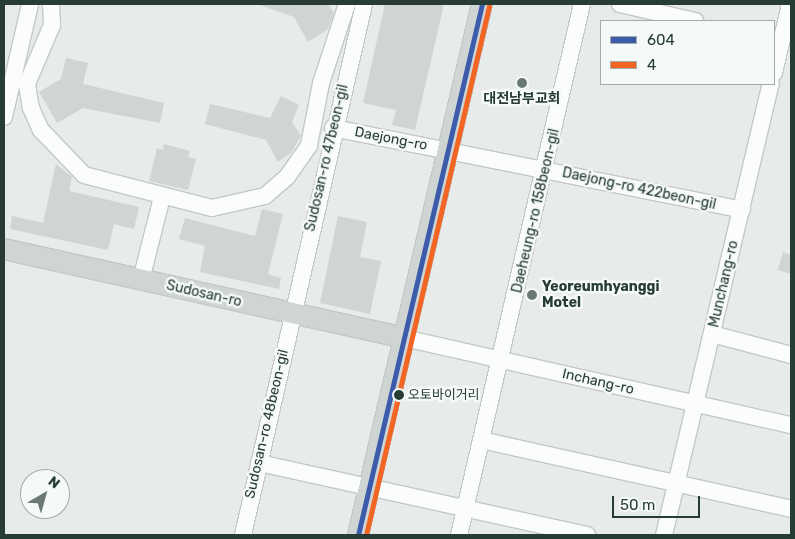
<!DOCTYPE html>
<html>
<head>
<meta charset="utf-8">
<style>
	body { margin:0 }
	#map { position:relative; width:795px; height:539px; overflow:hidden; background:#e7ebe9; font-family:Rubik,"Noto Sans KR",sans-serif }
	div>[style] { position:absolute }
	.building>* { inset:0; background:#d0d4d2 }
	.roads { filter:drop-shadow(1px 0 #c4c8c6) drop-shadow(-1px 0 #c4c8c6) drop-shadow(0 1px #c4c8c6) drop-shadow(0 -1px #c4c8c6) }
	.minor>* { height:16px; margin:-8px; padding:0 8px; transform-origin:8px; border-radius:8px; background:#fbfcfc }
	.major>* { height:20px; margin:-10px; padding:0 10px; transform-origin:10px; border-radius:10px; background:#cfd5d3 }
	.bus-1>* { height:5px; margin:-2.5px; padding:0 2.5px; transform-origin:2.5px; border-radius:2.5px; background:#3d5bab }
	.bus-2>* { height:5px; margin:-2.5px; padding:0 2.5px; transform-origin:2.5px; border-radius:2.5px; background:#f26522 }
	.dots>* { width:14px; height:14px; translate:-50% -50%; box-sizing:border-box; border:2px solid #f5f9f7; border-radius:50% }
	span { translate:-50% -50%; white-space:nowrap; text-align:center; line-height:1.15; -webkit-text-stroke:5px #f5f9f7; paint-order:stroke }
	.bus-label { font-size:13px; color:#263c35 }
	.left { translate:0 -50%; text-align:left }
	.poi-label { font-size:14px; color:#263c35; font-weight:700 }
	.street-label { font-size:14px; color:#263c35 }
	.frame { position:absolute; inset:0; border:5px solid #263c35; pointer-events:none }
	.legend { position:absolute; left:600px; top:20px; width:175px; height:65px; box-sizing:border-box; background:#f5f9f7; border:1px solid #a2ada9; margin:0; padding:6px 9px; list-style:none; font-size:15px; color:#263c35 }
	.legend li { display:flex; align-items:center; gap:10px; height:25px }
	.legend b { width:25px; border:1px solid #a2ada9 }
	.north { position:absolute; left:20px; top:469px; width:50px; height:50px; box-sizing:border-box; background:#f5f9f7; border:1px solid #a2ada9; border-radius:50%; rotate:38deg; font-size:14px; font-weight:700; line-height:20px; text-align:center; color:#263c35 }
	.north::after { content:''; display:block; margin:auto; width:18px; height:22px; background:#6a7974; clip-path:polygon(50% 0,100% 100%,50% 72%,0 100%) }
	.scale { position:absolute; left:612px; top:496px; width:88px; height:22px; box-sizing:border-box; border:2px solid #263c35; border-top:0; padding-left:6px; font-size:15px; line-height:18px; white-space:nowrap; color:#263c35; -webkit-text-stroke:4px #f5f9f7; paint-order:stroke }
</style>
</head>
<body>
<div id="map">
	<div class="building">
		<i style="clip-path:polygon(257px 4px,328px 4px,334px 13px,328px 29px,308px 42px,294px 17px)"></i>
		<i style="clip-path:polygon(385px 4px,444px 4px,415px 130px,392px 125px,396px 110px,363px 103px)"></i>
		<i style="clip-path:polygon(66px 58px,88px 63px,83px 84px,164px 103px,160px 123px,83px 108px,57px 123px,39px 92px,61px 79px)"></i>
		<i style="clip-path:polygon(281px 96px,299px 105px,292px 122px,301px 136px,291px 153px,278px 162px,266px 140px,205px 124px,210px 104px,270px 118px)"></i>
		<i style="clip-path:polygon(164px 144px,190px 151px,188px 157px,196px 159px,188px 190px,149px 181px,157px 148px,163px 150px)"></i>
		<i style="clip-path:polygon(56px 164px,72px 177px,69px 191px,139px 207px,134px 229px,114px 224px,108px 250px,10px 229px,12px 216px,43px 223px)"></i>
		<i style="clip-path:polygon(262px 209px,283px 214px,268px 274px,281px 278px,279px 289px,200px 272px,205px 246px,179px 239px,185px 218px,255px 236px)"></i>
		<i style="clip-path:polygon(338px 216px,367px 222px,360px 257px,381px 261px,370px 314px,320px 303px)"></i>
		<i style="clip-path:polygon(783px 252px,791px 255px,791px 274px,778px 270px)"></i>
	</div>
	<div class="roads">
		<div class="minor">
			<i style="left:51px;top:4px;width:21px;rotate:87deg"></i>
			<i style="left:52px;top:25px;width:64px;rotate:113deg"></i>
			<i style="left:27px;top:84px;width:24px;rotate:81deg"></i>
			<i style="left:31px;top:108px;width:24px;rotate:66deg"></i>
			<i style="left:41px;top:130px;width:62px;rotate:46.3deg"></i>
			<i style="left:84px;top:175px;width:132px;rotate:14.5deg"></i>
			<i style="left:212px;top:208px;width:54px;rotate:-12.8deg"></i>
			<i style="left:265px;top:196px;width:29px;rotate:-41deg"></i>
			<i style="left:287px;top:177px;width:39px;rotate:-55deg"></i>
			<i style="left:309px;top:145px;width:63px;rotate:-79deg"></i>
			<i style="left:321px;top:83px;width:83px;rotate:-71.8deg"></i>
			<i style="left:620px;top:4px;width:77px;rotate:12.8deg"></i>
			<i style="left:774px;top:73px;width:71px;rotate:-76.9deg"></i>
			<i style="left:4px;top:117px;width:116px;rotate:-77deg"></i>
			<i style="left:333px;top:128px;width:417px;rotate:11.3deg"></i>
			<i style="left:141px;top:280px;width:86px;rotate:-75.8deg"></i>
			<i style="left:712px;top:334px;width:82px;rotate:14.9deg"></i>
			<i style="left:404px;top:338px;width:397px;rotate:12.7deg"></i>
			<i style="left:481px;top:440px;width:318px;rotate:12.5deg"></i>
			<i style="left:259px;top:463px;width:336px;rotate:12.4deg"></i>
			<i style="left:243px;top:535px;width:545px;rotate:-77.16deg"></i>
			<i style="left:459px;top:535px;width:545px;rotate:-76.96deg"></i>
			<i style="left:664px;top:535px;width:464px;rotate:-76.7deg"></i>
		</div>
		<div class="major">
			<i style="left:4px;top:249px;width:410px;rotate:12.5deg"></i>
			<i style="left:358px;top:535px;width:545px;rotate:-76.86deg"></i>
		</div>
	</div>
	<div class="bus-1">
		<i style="left:358px;top:535px;width:545px;rotate:-76.86deg"></i>
	</div>
	<div class="bus-2">
		<i style="left:366px;top:535px;width:543px;rotate:-76.91deg"></i>
	</div>
	<div class="dots">
		<i style="left:522px;top:83px;background:#6a7974"></i>
		<i style="left:532px;top:295px;background:#6a7974"></i>
		<i style="left:399px;top:395px;background:#263c35"></i>
	</div>
	<div class="bus-label">
		<span class="left" style="left:408px;top:395px">오토바이거리</span>
	</div>
	<div class="poi-label">
		<span style="left:522px;top:99px">대전남부교회</span>
		<span class="left" style="left:542px;top:295px">Yeoreumhyanggi<br>Motel</span>
	</div>
	<div class="street-label">
		<span style="left:391px;top:139px;rotate:11deg">Daejong-ro</span>
		<span style="left:327px;top:158px;rotate:-77deg">Sudosan-ro 47beon-gil</span>
		<span style="left:639px;top:189px;rotate:12deg">Daejong-ro 422beon-gil</span>
		<span style="left:536px;top:211px;rotate:-77deg">Daeheung-ro 158beon-gil</span>
		<span style="left:724px;top:284px;rotate:-77deg">Munchang-ro</span>
		<span style="left:204px;top:294px;rotate:13deg">Sudosan-ro</span>
		<span style="left:598px;top:382px;rotate:13deg">Inchang-ro</span>
		<span style="left:267px;top:424px;rotate:-77deg">Sudosan-ro 48beon-gil</span>
	</div>
	<div class="frame"></div>
	<ul class="legend">
	<li><b style="height:6px;background:#3d5bab"></b>604</li>
	<li><b style="height:6px;background:#f26522"></b>4</li>
	</ul>
	<div class="north">N</div>
	<div class="scale">50 m</div>
</div>
</body>
</html>
